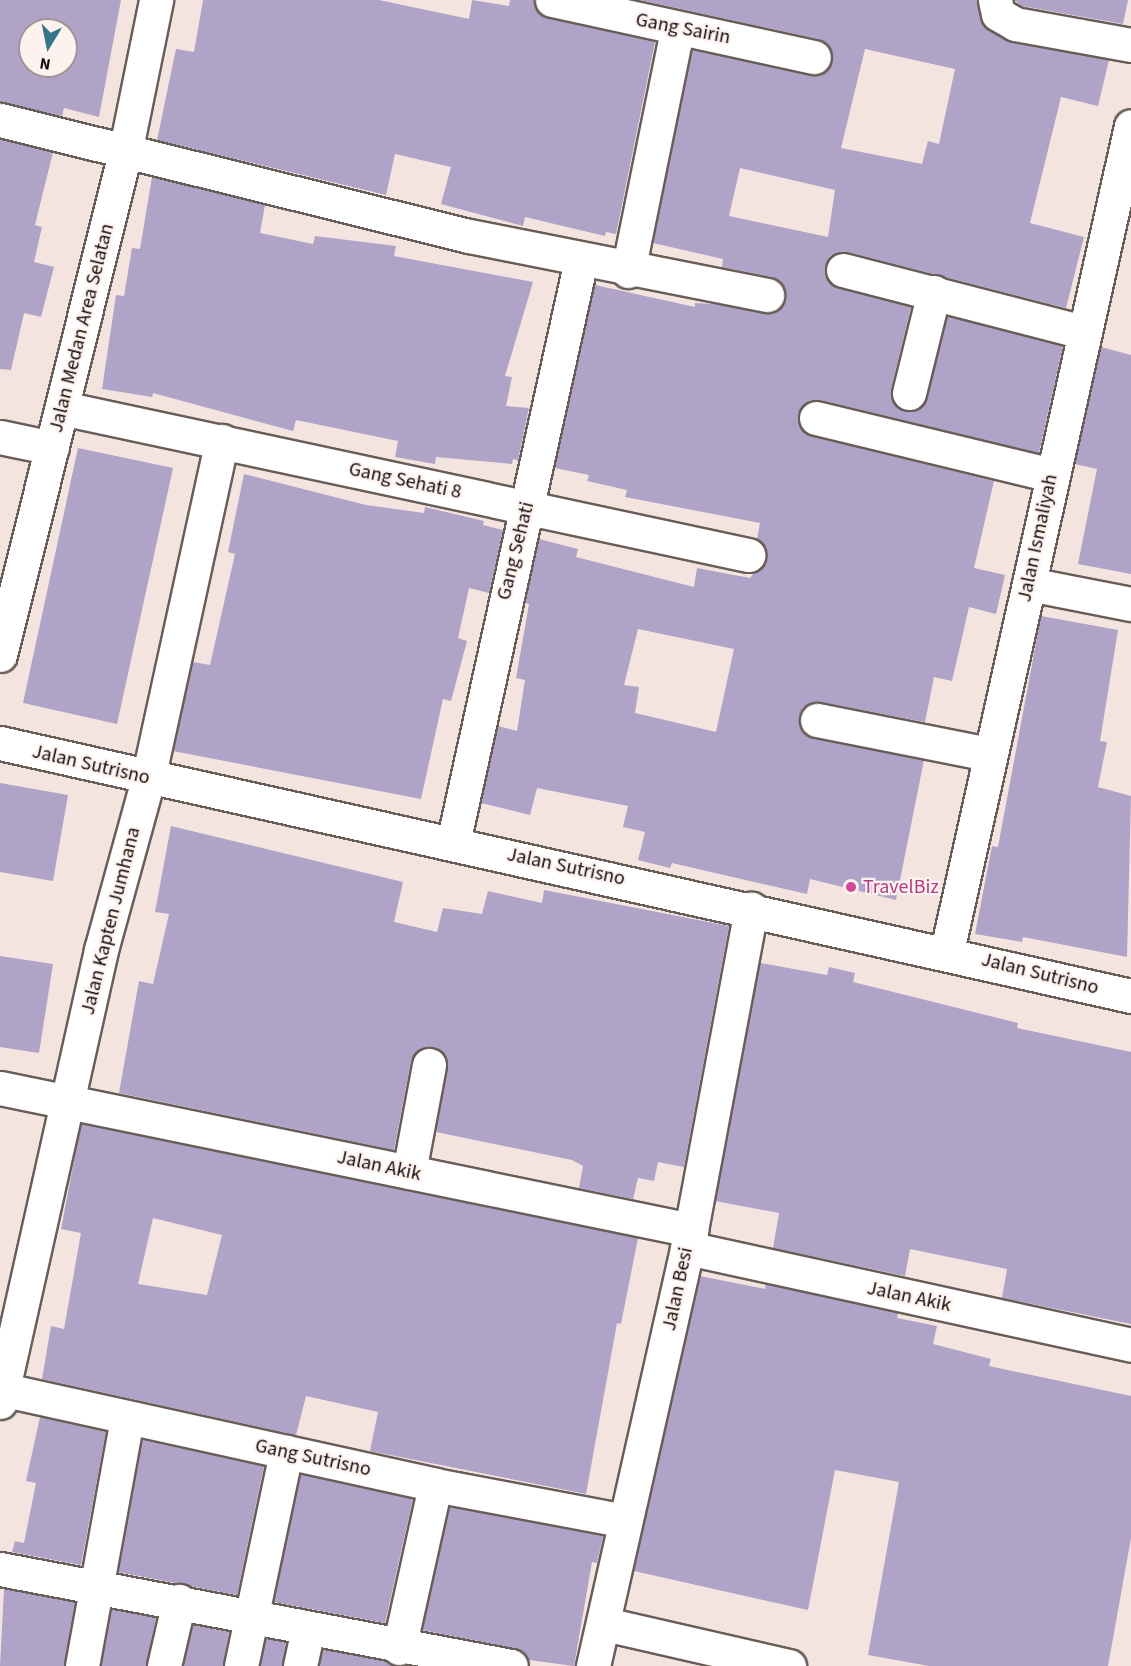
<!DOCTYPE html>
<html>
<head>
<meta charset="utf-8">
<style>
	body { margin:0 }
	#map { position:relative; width:1131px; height:1666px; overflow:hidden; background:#f3e4df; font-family:"Source Sans 3",sans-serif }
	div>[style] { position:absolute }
	.building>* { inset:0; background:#afa3c7 }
	.roads { filter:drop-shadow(2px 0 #695d58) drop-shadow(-2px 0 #695d58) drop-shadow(0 2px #695d58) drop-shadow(0 -2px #695d58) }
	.minor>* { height:33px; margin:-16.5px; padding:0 16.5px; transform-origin:16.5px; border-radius:16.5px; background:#fff }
	.major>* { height:33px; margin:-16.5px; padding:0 16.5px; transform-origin:16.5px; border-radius:16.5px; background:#fff }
	.dots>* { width:16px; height:16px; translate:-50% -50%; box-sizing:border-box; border:3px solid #fef2ee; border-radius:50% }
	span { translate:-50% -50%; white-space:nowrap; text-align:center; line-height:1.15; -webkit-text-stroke:4.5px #fef2ee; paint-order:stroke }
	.street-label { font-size:20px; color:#120d0c }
	.hotel-label { font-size:20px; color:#b23c85 }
	.left { translate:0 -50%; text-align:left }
	.north { position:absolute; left:18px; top:18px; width:60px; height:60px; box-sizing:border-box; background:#fef2ee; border:2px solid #a09694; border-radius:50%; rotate:190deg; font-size:16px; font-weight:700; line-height:24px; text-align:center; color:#120d0c }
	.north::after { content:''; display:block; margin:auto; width:21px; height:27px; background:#357589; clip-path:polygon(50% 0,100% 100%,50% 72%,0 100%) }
</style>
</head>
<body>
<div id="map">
	<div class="building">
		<i style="clip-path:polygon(evenodd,0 0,121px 0,99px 117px,64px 108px,62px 116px,0 102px,0 0,30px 30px,66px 30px,66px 66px,30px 66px,30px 30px)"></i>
		<i style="clip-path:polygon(203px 0,379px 0,469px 19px,472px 0,509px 6px,510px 0,534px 0,539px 13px,548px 18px,655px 42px,616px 234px,606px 232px,605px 236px,525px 217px,523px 226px,441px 204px,451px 167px,395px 154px,386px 195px,157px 140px,176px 49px,194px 52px)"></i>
		<i style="clip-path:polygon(evenodd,640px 0,977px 0,983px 25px,1006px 40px,1109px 60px,1098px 106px,1061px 97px,1030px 223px,1084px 237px,1066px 308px,848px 252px,830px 256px,825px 266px,825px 276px,838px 288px,911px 307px,891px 389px,896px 406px,904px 411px,915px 411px,927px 398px,947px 316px,1063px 346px,1039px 453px,820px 400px,810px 400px,798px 413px,798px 424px,812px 436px,994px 481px,974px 568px,1005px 575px,996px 614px,969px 607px,952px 681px,934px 677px,925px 722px,820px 702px,803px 707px,799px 716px,800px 727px,813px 738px,924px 760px,896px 900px,810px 879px,807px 894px,672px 863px,670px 868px,638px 860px,645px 832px,623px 827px,628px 806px,537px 788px,530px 815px,481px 803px,498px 726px,517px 731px,525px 680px,516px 678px,529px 604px,525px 603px,539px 539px,578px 549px,576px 557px,694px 587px,697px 568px,750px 578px,766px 558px,757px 539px,760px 523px,625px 497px,627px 490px,587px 481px,589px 475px,555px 468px,595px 285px,695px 307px,695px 303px,714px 304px,763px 313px,774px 312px,785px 299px,784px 288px,771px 277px,722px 267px,723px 259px,653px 243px,692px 50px,811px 75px,827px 70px,832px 60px,827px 44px,818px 39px,640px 0,865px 49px,955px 69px,939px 144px,928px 141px,922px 164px,841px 148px,865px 49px,640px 0,740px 168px,835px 190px,828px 237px,729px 216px,740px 168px,640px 0,638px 629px,734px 649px,716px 732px,635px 713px,639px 687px,624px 685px,638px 629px)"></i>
		<i style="clip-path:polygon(1014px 0,1128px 0,1123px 24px,1022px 6px)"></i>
		<i style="clip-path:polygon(0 139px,53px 152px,35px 225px,42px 227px,34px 262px,54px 267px,41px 317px,24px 313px,11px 370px,0 369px)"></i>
		<i style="clip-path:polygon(152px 177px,265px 205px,260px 233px,313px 244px,315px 236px,396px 246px,394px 256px,533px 282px,505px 376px,512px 377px,506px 406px,529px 408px,518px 460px,513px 459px,512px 464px,436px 457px,435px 464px,395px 457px,398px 441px,296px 420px,293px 431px,153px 393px,152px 397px,102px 389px,116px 295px,124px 296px,132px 248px,140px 249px)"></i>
		<i style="clip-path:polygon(1101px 347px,1131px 355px,1131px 574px,1078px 564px,1097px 469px,1075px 464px)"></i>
		<i style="clip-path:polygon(78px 448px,173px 468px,117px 724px,23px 703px)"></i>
		<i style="clip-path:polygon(244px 474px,366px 505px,424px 513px,425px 507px,484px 521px,483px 525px,503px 530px,489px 593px,469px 588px,458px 638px,467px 641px,451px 701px,443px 699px,421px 799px,173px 751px,193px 662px,210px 665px,235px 554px,228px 552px)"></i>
		<i style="clip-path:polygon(1041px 616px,1118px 630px,1100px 741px,1107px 742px,1098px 787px,1131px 796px,1127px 957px,1023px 937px,1022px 942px,975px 934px,992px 846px,998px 847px)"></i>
		<i style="clip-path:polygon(0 783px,68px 795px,53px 881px,0 872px)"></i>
		<i style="clip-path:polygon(171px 826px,403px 882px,394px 922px,437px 932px,443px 908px,482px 914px,488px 891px,542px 903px,544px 890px,729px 926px,684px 1167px,658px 1162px,654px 1181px,638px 1178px,633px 1199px,579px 1188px,583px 1166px,572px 1160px,436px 1132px,447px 1068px,442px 1051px,432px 1047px,422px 1048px,411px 1061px,394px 1150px,119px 1093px,139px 981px,153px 984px,169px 914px,155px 912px)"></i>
		<i style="clip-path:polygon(0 956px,53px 964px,39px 1053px,0 1047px)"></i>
		<i style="clip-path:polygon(760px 963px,827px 975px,829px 967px,855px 973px,853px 982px,1018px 1023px,1017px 1028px,1131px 1052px,1131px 1324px,1002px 1298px,1007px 1269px,910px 1249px,905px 1276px,773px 1248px,779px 1213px,715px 1201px)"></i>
		<i style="clip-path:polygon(evenodd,81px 1124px,638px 1238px,621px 1324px,617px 1323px,586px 1494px,370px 1451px,378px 1412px,306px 1396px,296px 1435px,42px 1379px,51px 1326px,64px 1329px,81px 1233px,61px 1229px,81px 1124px,153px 1218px,222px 1235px,207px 1295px,138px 1284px,153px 1218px)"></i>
		<i style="clip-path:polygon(700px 1276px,765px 1289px,766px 1284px,898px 1313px,897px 1318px,937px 1326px,933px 1344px,991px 1359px,989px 1366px,1131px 1396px,1131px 1538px,1108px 1666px,929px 1666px,868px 1655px,899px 1482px,835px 1470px,808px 1610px,634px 1571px)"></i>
		<i style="clip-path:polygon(40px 1417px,106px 1432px,81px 1565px,12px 1552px,15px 1541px,24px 1543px,36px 1483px,26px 1481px)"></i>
		<i style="clip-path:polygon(142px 1440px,264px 1466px,237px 1595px,118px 1572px)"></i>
		<i style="clip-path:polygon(300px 1474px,413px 1499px,385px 1623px,274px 1602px)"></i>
		<i style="clip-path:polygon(449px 1507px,603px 1536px,597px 1563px,592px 1562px,574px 1666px,529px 1660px,514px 1648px,422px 1630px)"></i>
		<i style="clip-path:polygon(4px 1589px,75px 1602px,64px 1666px,0 1666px)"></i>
		<i style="clip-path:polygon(111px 1609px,156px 1618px,146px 1666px,101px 1666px)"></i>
		<i style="clip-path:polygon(193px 1625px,229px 1632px,223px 1666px,183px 1666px)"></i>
		<i style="clip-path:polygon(266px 1639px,286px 1642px,282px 1666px,260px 1666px)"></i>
		<i style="clip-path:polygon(323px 1649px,386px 1661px,394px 1666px,319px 1666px)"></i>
	</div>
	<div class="roads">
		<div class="minor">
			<i style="left:552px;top:0;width:268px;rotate:12.3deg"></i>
			<i style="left:995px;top:0;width:14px;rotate:78deg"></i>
			<i style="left:998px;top:14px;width:20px;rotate:30deg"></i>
			<i style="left:1015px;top:24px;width:118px;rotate:10.3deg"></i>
			<i style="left:0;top:120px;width:483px;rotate:13.9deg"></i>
			<i style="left:469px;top:236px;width:304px;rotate:11.2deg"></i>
			<i style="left:843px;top:270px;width:247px;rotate:14.5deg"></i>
			<i style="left:628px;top:271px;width:246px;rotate:-78.5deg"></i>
			<i style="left:909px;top:393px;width:104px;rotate:-76.1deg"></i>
			<i style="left:62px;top:408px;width:702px;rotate:12.09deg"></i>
			<i style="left:816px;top:418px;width:242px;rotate:13.6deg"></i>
			<i style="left:0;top:437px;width:53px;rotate:11.9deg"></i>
			<i style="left:1029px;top:584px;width:104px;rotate:11.1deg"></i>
			<i style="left:0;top:655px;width:522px;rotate:-76.04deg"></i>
			<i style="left:126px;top:148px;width:151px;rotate:-78.5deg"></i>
			<i style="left:817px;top:720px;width:175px;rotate:11.2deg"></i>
			<i style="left:453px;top:843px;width:597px;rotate:-77.62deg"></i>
			<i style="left:947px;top:951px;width:845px;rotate:-77.43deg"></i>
			<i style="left:0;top:1088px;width:705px;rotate:11.61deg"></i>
			<i style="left:409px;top:1172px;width:109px;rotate:-79.4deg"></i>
			<i style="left:687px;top:1248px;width:454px;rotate:12.3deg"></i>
			<i style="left:0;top:1389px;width:445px;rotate:12.4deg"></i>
			<i style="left:435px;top:1485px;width:193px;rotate:10.7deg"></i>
			<i style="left:0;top:1402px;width:463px;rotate:-77.4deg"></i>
			<i style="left:101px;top:950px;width:177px;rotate:-74.6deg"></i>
			<i style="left:148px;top:779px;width:346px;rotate:-77.7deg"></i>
			<i style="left:0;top:1569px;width:520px;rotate:10.75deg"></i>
			<i style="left:605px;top:1624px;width:189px;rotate:12.9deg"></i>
			<i style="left:399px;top:1648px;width:167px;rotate:-77.5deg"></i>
			<i style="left:82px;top:1666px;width:251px;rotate:-79.7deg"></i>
			<i style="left:164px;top:1666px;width:67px;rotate:-77deg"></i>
			<i style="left:241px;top:1666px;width:219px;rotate:-78.1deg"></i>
			<i style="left:300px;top:1666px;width:38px;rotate:-78deg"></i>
			<i style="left:593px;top:1666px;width:447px;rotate:-77.3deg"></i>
			<i style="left:691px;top:1230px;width:327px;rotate:-79.4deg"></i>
		</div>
		<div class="major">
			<i style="left:0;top:743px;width:1159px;rotate:12.61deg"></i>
		</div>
	</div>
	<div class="dots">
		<i style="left:851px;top:887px;background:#d1479c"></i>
	</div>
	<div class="street-label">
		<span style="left:683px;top:29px;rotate:11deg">Gang Sairin</span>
		<span style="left:82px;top:328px;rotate:-76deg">Jalan Medan Area Selatan</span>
		<span style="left:405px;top:481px;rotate:12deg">Gang Sehati 8</span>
		<span style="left:1038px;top:538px;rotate:-78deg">Jalan Ismaliyah</span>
		<span style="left:516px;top:551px;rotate:-76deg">Gang Sehati</span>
		<span style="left:91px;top:765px;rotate:13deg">Jalan Sutrisno</span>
		<span style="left:566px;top:867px;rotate:12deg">Jalan Sutrisno</span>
		<span style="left:111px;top:921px;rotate:-76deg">Jalan Kapten Jumhana</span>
		<span style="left:1040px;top:974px;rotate:14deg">Jalan Sutrisno</span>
		<span style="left:379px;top:1166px;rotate:12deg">Jalan Akik</span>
		<span style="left:678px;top:1289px;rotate:-78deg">Jalan Besi</span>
		<span style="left:909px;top:1297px;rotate:12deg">Jalan Akik</span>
		<span style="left:313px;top:1458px;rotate:12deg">Gang Sutrisno</span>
	</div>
	<div class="hotel-label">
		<span class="left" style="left:863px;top:887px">TravelBiz</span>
	</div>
	<div class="north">N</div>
</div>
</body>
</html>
